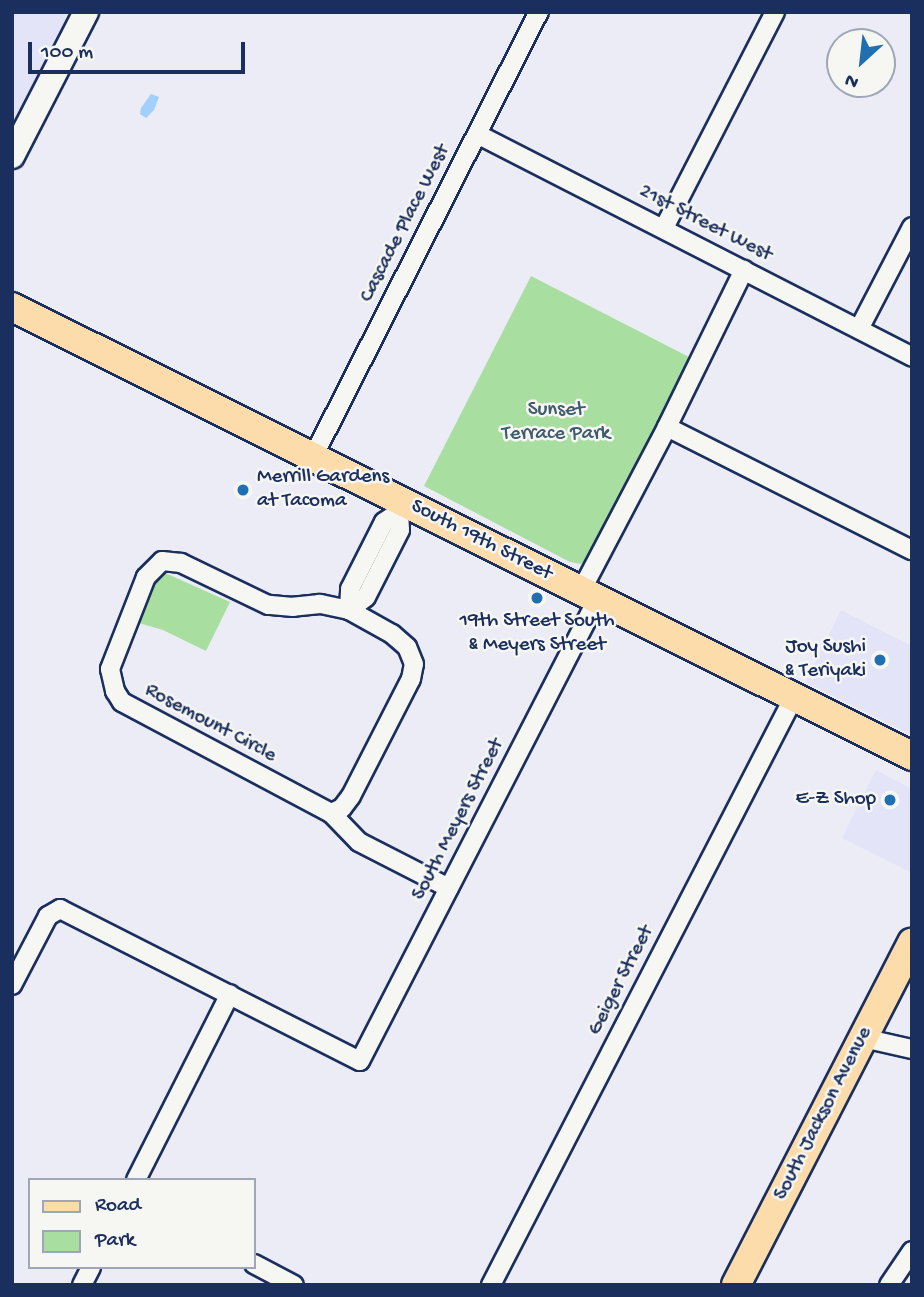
<!DOCTYPE html>
<html>
<head>
<meta charset="utf-8">
<style>
	body { margin:0 }
	#map { position:relative; width:924px; height:1297px; overflow:hidden; background:#ebecf5; font-family:"Gochi Hand",sans-serif }
	div>[style] { position:absolute }
	.built>* { inset:0; background:#e3e4f7 }
	.green>* { inset:0; background:#a9dea1 }
	.water>* { inset:0; background:#a1d0fd }
	.roads { filter:drop-shadow(2px 0 #1b2f5e) drop-shadow(-2px 0 #1b2f5e) drop-shadow(0 2px #1b2f5e) drop-shadow(0 -2px #1b2f5e) }
	.street>* { height:18px; margin:-9px; padding:0 9px; transform-origin:9px; border-radius:9px; background:#f6f6f2 }
	.secondary>* { height:24px; margin:-12px; padding:0 12px; transform-origin:12px; border-radius:12px; background:#f6f6f2 }
	.primary>* { height:28px; margin:-14px; padding:0 14px; transform-origin:14px; border-radius:14px; background:#fddcac }
	.dots>* { width:19px; height:19px; translate:-50% -50%; box-sizing:border-box; border:4px solid #f6f6f2; border-radius:50% }
	span { translate:-50% -50%; white-space:nowrap; text-align:center; line-height:1.15; -webkit-text-stroke:5px #f6f6f2; paint-order:stroke }
	.street-label { font-size:21px; color:#1b2f5e }
	.park-label { font-size:21px; color:#3e5b6f }
	.poi-label { font-size:21px; color:#1b2f5e }
	.left { translate:0 -50%; text-align:left }
	.right { translate:-100% -50%; text-align:right }
	.frame { position:absolute; inset:0; border:14px solid #1b2f5e; pointer-events:none }
	.legend { position:absolute; left:28px; top:1178px; width:228px; height:91px; box-sizing:border-box; background:#f6f6f2; border:2px solid #9ea6b7; margin:0; padding:9px 12px; list-style:none; font-size:21px; color:#1b2f5e }
	.legend li { display:flex; align-items:center; gap:14px; height:35px }
	.legend b { width:35px; border:2px solid #9ea6b7 }
	.north { position:absolute; left:826px; top:28px; width:70px; height:70px; box-sizing:border-box; background:#f6f6f2; border:2px solid #9ea6b7; border-radius:50%; rotate:207deg; font-size:19px; font-weight:700; line-height:28px; text-align:center; color:#1b2f5e }
	.north::after { content:''; display:block; margin:auto; width:24px; height:32px; background:#1f6fb2; clip-path:polygon(50% 0,100% 100%,50% 72%,0 100%) }
	.scale { position:absolute; left:28px; top:42px; width:217px; height:32px; box-sizing:border-box; border:4px solid #1b2f5e; border-top:0; padding-left:9px; font-size:21px; line-height:24px; white-space:nowrap; color:#1b2f5e; -webkit-text-stroke:5px #f6f6f2; paint-order:stroke }
</style>
</head>
<body>
<div id="map">
	<div class="built">
		<i style="clip-path:polygon(12px 12px,86px 12px,12px 156px)"></i>
		<i style="clip-path:polygon(841px 610px,912px 646px,912px 735px,806px 682px)"></i>
		<i style="clip-path:polygon(876px 770px,912px 789px,912px 873px,842px 838px)"></i>
	</div>
	<div class="green">
		<i style="clip-path:polygon(531px 276px,691px 358px,587px 558px,581px 564px,570px 562px,424px 486px)"></i>
		<i style="clip-path:polygon(163px 572px,230px 602px,206px 651px,163px 630px,135px 622px,156px 577px)"></i>
	</div>
	<div class="water">
		<i style="clip-path:polygon(151px 94px,159px 97px,154px 110px,146px 118px,140px 114px,141px 108px)"></i>
	</div>
	<div class="roads">
		<div class="street">
			<i style="left:477px;top:134px;width:489px;rotate:27.1deg"></i>
			<i style="left:664px;top:228px;width:243px;rotate:-62.8deg"></i>
			<i style="left:859px;top:329px;width:115px;rotate:-62.5deg"></i>
			<i style="left:667px;top:427px;width:274px;rotate:26.7deg"></i>
			<i style="left:313px;top:457px;width:499px;rotate:-63.1deg"></i>
			<i style="left:581px;top:591px;width:185px;rotate:-62.3deg"></i>
			<i style="left:667px;top:427px;width:175px;rotate:-63.9deg"></i>
			<i style="left:349px;top:610px;width:21px;rotate:-87deg"></i>
			<i style="left:350px;top:589px;width:75px;rotate:-63.1deg"></i>
			<i style="left:384px;top:522px;width:18px;rotate:-34deg"></i>
			<i style="left:399px;top:512px;width:10px;rotate:-61deg"></i>
			<i style="left:349px;top:610px;width:21px;rotate:-37deg"></i>
			<i style="left:366px;top:597px;width:75px;rotate:-63.1deg"></i>
			<i style="left:400px;top:530px;width:18px;rotate:-93deg"></i>
			<i style="left:331px;top:813px;width:12px;rotate:-24deg"></i>
			<i style="left:342px;top:808px;width:15px;rotate:-53deg"></i>
			<i style="left:351px;top:796px;width:131px;rotate:-62.9deg"></i>
			<i style="left:411px;top:679px;width:15px;rotate:-79deg"></i>
			<i style="left:414px;top:664px;width:18px;rotate:-112deg"></i>
			<i style="left:407px;top:647px;width:20px;rotate:-139deg"></i>
			<i style="left:392px;top:634px;width:49px;rotate:-150.8deg"></i>
			<i style="left:349px;top:610px;width:30px;rotate:-168deg"></i>
			<i style="left:320px;top:604px;width:27px;rotate:174deg"></i>
			<i style="left:293px;top:607px;width:25px;rotate:-175deg"></i>
			<i style="left:268px;top:605px;width:97px;rotate:-154.2deg"></i>
			<i style="left:181px;top:563px;width:19px;rotate:-174deg"></i>
			<i style="left:162px;top:561px;width:23px;rotate:135deg"></i>
			<i style="left:146px;top:577px;width:99px;rotate:111.4deg"></i>
			<i style="left:110px;top:669px;width:23px;rotate:77deg"></i>
			<i style="left:115px;top:691px;width:13px;rotate:58deg"></i>
			<i style="left:122px;top:702px;width:237px;rotate:28deg"></i>
			<i style="left:331px;top:813px;width:40px;rotate:46deg"></i>
			<i style="left:359px;top:842px;width:101px;rotate:27.1deg"></i>
			<i style="left:12px;top:985px;width:78px;rotate:-62.4deg"></i>
			<i style="left:48px;top:916px;width:14px;rotate:-30deg"></i>
			<i style="left:60px;top:909px;width:336px;rotate:26.9deg"></i>
			<i style="left:360px;top:1061px;width:518px;rotate:-62.79deg"></i>
			<i style="left:863px;top:1038px;width:50px;rotate:12.7deg"></i>
			<i style="left:136px;top:1180px;width:208px;rotate:-63.2deg"></i>
			<i style="left:254px;top:1264px;width:45px;rotate:27.7deg"></i>
			<i style="left:82px;top:1285px;width:20px;rotate:-63deg"></i>
			<i style="left:491px;top:1285px;width:659px;rotate:-62.74deg"></i>
			<i style="left:889px;top:1285px;width:41px;rotate:-55.9deg"></i>
		</div>
		<div class="secondary">
			<i style="left:12px;top:156px;width:162px;rotate:-62.8deg"></i>
		</div>
		<div class="primary">
			<i style="left:12px;top:307px;width:1006px;rotate:26.51deg"></i>
			<i style="left:736px;top:1285px;width:385px;rotate:-62.8deg"></i>
		</div>
	</div>
	<div class="dots">
		<i style="left:243px;top:490px;background:#1f6fb2"></i>
		<i style="left:537px;top:598px;background:#1f6fb2"></i>
		<i style="left:880px;top:660px;background:#1f6fb2"></i>
		<i style="left:890px;top:800px;background:#1f6fb2"></i>
	</div>
	<div class="street-label">
		<span style="left:406px;top:224px;rotate:-63deg">Cascade Place West</span>
		<span style="left:705px;top:224px;rotate:27deg">21st Street West</span>
		<span style="left:481px;top:541px;rotate:27deg">South 19th Street</span>
		<span style="left:210px;top:724px;rotate:28deg">Rosemount Circle</span>
		<span style="left:459px;top:820px;rotate:-63deg">South Meyers Street</span>
		<span style="left:622px;top:981px;rotate:-63deg">Geiger Street</span>
		<span style="left:824px;top:1114px;rotate:-63deg">South Jackson Avenue</span>
	</div>
	<div class="park-label">
		<span style="left:556px;top:423px">Sunset<br>Terrace Park</span>
	</div>
	<div class="poi-label">
		<span class="left" style="left:257px;top:490px">Merrill Gardens<br>at Tacoma</span>
		<span style="left:537px;top:634px">19th Street South<br>&amp; Meyers Street</span>
		<span class="right" style="left:866px;top:660px">Joy Sushi<br>&amp; Teriyaki</span>
		<span class="right" style="left:876px;top:800px">E-Z Shop</span>
	</div>
	<div class="frame"></div>
	<ul class="legend">
	<li><b style="height:9px;background:#fddcac"></b>Road</li>
	<li><b style="height:19px;background:#a9dea1"></b>Park</li>
	</ul>
	<div class="north">N</div>
	<div class="scale">100 m</div>
</div>
</body>
</html>
